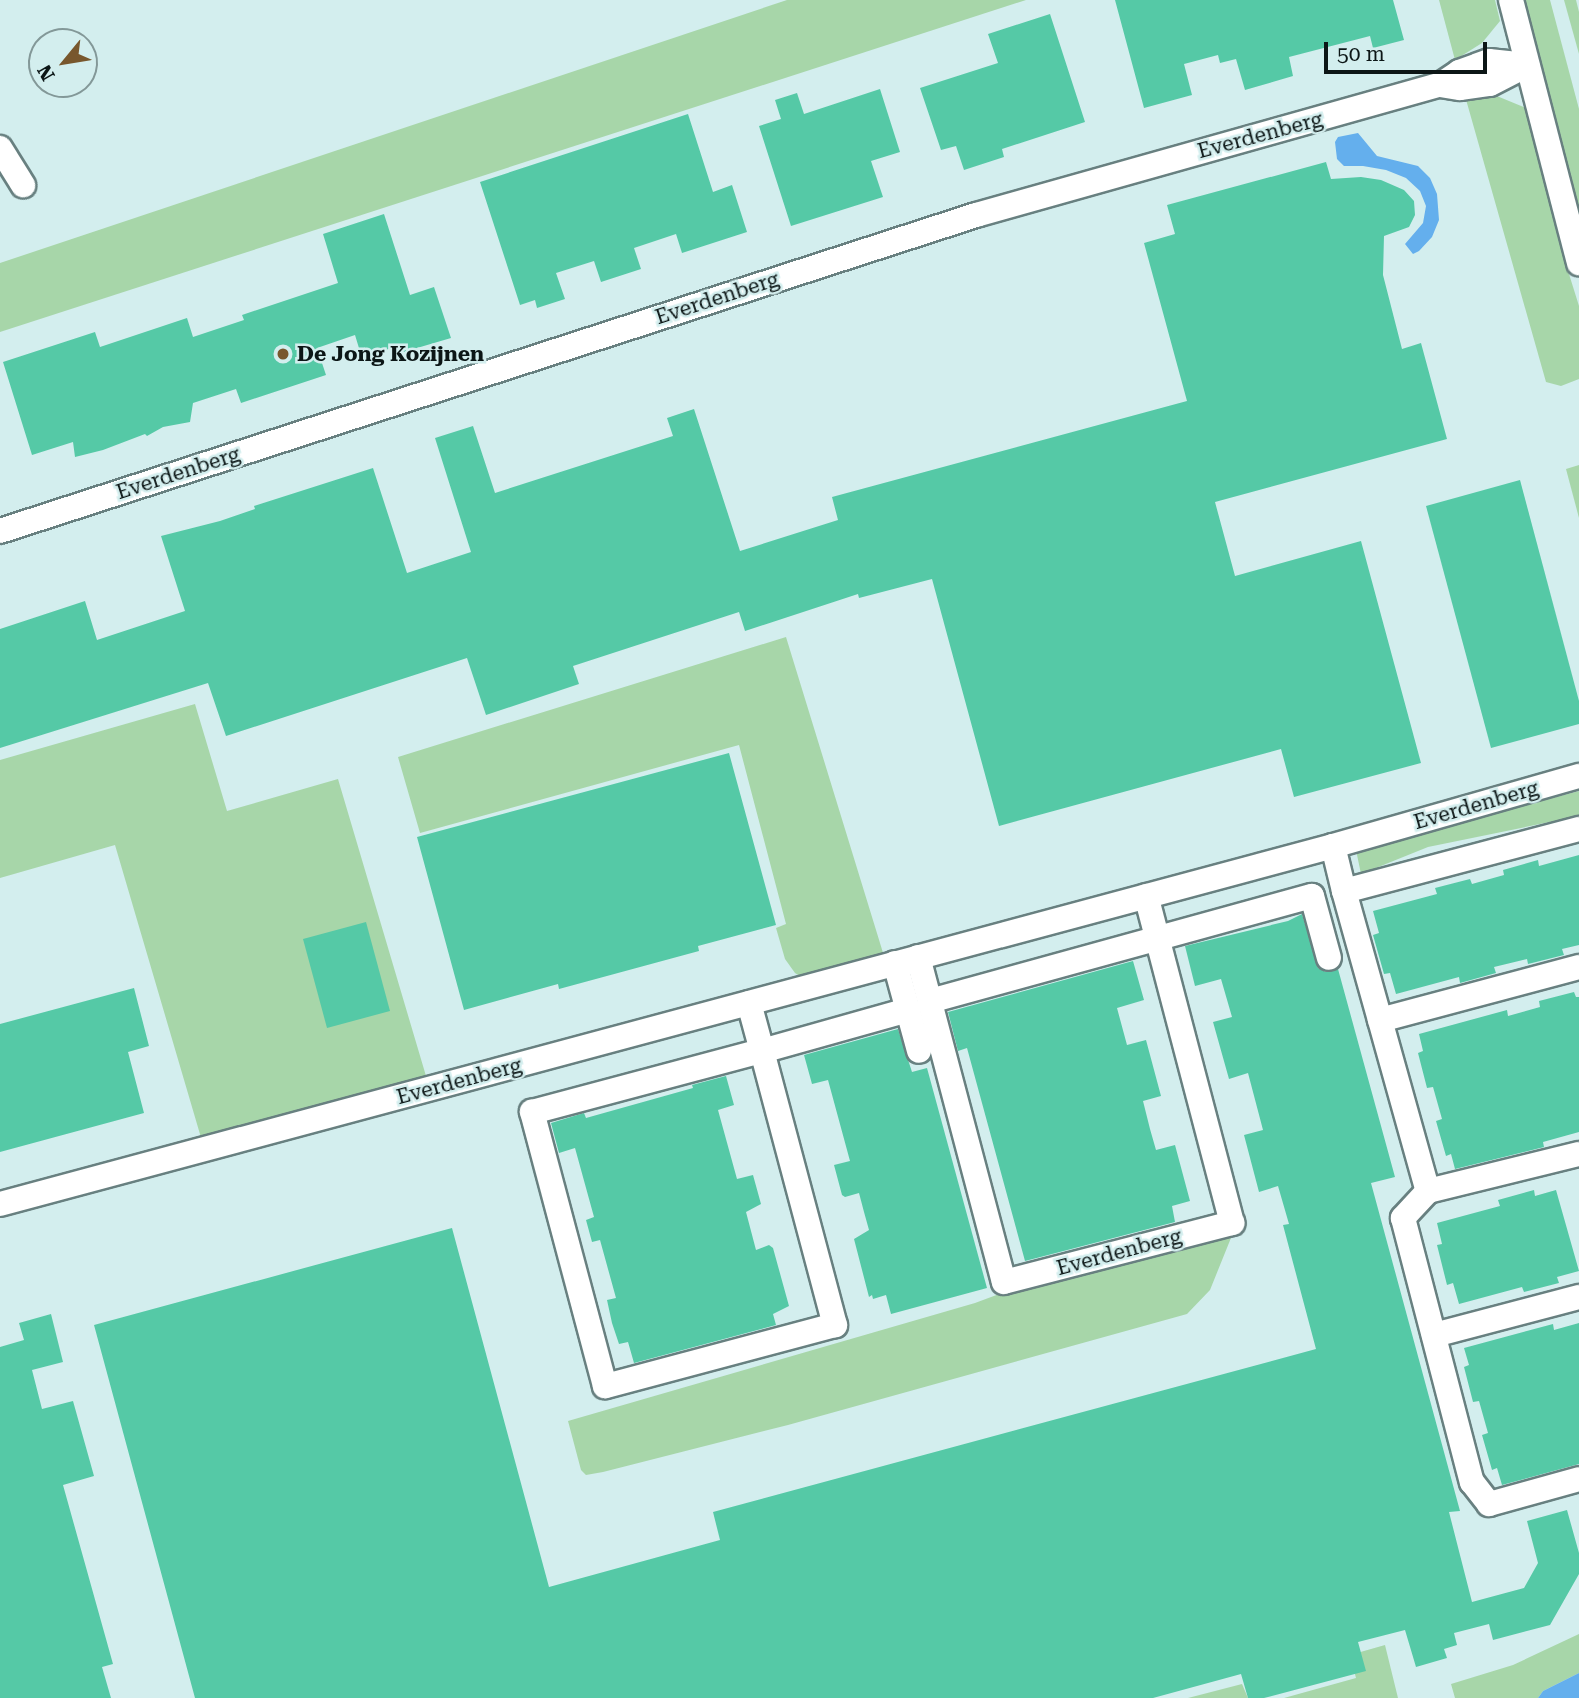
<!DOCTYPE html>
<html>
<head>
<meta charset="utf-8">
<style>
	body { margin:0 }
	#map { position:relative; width:1579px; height:1698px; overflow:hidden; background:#d3eeee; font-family:"Roboto Serif",serif }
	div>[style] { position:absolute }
	.green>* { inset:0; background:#a7d6a9 }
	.water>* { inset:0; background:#64afed }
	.building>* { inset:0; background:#55c9a6 }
	.roads { filter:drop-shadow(2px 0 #688080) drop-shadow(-2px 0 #688080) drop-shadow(0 2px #688080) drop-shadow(0 -2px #688080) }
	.minor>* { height:24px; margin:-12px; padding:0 12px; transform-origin:12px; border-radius:12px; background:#fff }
	.dots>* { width:19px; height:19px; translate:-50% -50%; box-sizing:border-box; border:4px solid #d3eeee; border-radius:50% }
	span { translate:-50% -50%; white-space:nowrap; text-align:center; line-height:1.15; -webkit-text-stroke:5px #d3eeee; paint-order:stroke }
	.street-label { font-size:21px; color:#0c1616 }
	.poi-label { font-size:21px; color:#0c1616; font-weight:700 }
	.left { translate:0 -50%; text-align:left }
	.north { position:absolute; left:28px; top:28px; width:70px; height:70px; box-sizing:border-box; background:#d3eeee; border:2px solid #839898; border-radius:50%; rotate:240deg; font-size:19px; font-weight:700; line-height:28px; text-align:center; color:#0c1616 }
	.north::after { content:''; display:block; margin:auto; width:24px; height:32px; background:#78572d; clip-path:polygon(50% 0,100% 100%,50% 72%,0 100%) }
	.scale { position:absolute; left:1324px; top:42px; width:163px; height:32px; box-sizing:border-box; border:4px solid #0c1616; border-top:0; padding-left:9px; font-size:21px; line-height:24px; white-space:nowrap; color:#0c1616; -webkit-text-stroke:5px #d3eeee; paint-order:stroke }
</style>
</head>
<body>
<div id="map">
	<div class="green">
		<i style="clip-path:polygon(787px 0,1026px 0,0 332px,0 263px)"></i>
		<i style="clip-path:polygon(1439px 0,1495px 0,1500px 21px,1482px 43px,1455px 60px)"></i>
		<i style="clip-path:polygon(1524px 0,1550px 0,1579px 109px,1579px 218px)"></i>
		<i style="clip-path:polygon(1564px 0,1576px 0,1579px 12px,1579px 54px)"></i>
		<i style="clip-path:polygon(1492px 94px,1526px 108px,1559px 242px,1579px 306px,1579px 379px,1561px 386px,1546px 382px,1465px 96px)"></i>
		<i style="clip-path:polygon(1579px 465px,1579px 518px,1566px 469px)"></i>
		<i style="clip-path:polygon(786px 637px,884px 956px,803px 978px,795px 973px,785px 959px,776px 928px,786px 924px,739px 745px,420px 833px,398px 757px)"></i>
		<i style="clip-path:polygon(195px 704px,227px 811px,338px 779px,426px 1076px,202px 1141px,115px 845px,0 878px,0 760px)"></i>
		<i style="clip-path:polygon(1579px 791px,1579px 816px,1428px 847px,1361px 874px,1356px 850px)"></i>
		<i style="clip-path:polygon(1235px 1228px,1210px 1290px,1187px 1314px,788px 1425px,603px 1472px,586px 1475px,581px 1470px,568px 1421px,975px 1303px,1029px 1283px)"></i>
		<i style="clip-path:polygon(1579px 1634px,1579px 1673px,1543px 1691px,1538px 1698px,1455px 1698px,1451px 1684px,1513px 1665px)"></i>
		<i style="clip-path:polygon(1385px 1645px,1398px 1698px,1284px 1698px,1356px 1678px,1350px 1655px)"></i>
		<i style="clip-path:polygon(1242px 1684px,1248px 1698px,1188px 1698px)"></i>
	</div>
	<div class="water">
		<i style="clip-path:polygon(1358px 133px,1377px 156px,1418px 166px,1430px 178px,1437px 194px,1439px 220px,1432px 237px,1419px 251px,1413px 254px,1405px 244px,1423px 223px,1426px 206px,1420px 191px,1406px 178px,1386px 170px,1363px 166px,1344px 166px,1337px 159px,1335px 142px,1338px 137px)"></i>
		<i style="clip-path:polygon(1579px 1673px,1579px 1698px,1538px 1698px,1543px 1691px)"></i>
	</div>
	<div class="building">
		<i style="clip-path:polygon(1115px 0,1393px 0,1404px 40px,1373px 48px,1370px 36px,1289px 57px,1293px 76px,1245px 90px,1236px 59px,1220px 63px,1218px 55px,1184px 64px,1192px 95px,1144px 108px)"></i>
		<i style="clip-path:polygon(1050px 14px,1085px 122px,1002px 149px,1004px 157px,964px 170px,956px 146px,941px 150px,920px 88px,998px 63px,988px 34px)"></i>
		<i style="clip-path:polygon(880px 89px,900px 152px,871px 161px,883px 197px,791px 226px,759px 126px,781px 119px,775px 100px,797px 93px,804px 114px)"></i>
		<i style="clip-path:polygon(688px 114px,713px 192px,732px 185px,747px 232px,682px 253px,676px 234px,634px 248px,641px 269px,601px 282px,594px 261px,556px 273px,565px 299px,537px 308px,535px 300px,520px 305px,480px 182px)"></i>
		<i style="clip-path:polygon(1326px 162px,1331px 179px,1361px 177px,1381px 180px,1404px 190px,1414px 201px,1415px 215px,1409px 227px,1384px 236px,1383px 275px,1402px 349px,1421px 343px,1447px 439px,1215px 502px,1235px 576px,1361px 541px,1421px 763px,1294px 797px,1281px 749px,999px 826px,932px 579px,859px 598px,858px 594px,745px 631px,739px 612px,573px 666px,579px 684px,486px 715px,467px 658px,226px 736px,208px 683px,0 748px,0 629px,85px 601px,97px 640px,185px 611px,161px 536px,220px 521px,255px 509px,254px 506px,373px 468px,407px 573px,471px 552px,435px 438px,473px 426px,495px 493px,673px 436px,667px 418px,694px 409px,740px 551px,838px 520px,832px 497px,1187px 401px,1144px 243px,1175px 234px,1167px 205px)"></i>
		<i style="clip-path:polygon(384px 214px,410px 295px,434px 287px,451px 338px,400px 353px,397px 346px,362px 358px,355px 335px,317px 348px,326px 375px,241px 403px,236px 389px,193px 403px,190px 422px,163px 427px,147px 436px,145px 434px,103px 450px,75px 457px,73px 442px,32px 455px,3px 362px,95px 332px,100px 347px,187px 318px,193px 337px,244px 320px,242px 315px,338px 283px,323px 234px)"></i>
		<i style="clip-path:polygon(1520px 480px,1579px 701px,1579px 724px,1491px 748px,1426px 506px)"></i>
		<i style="clip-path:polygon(729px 753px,776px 925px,698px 946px,699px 951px,559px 989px,558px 984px,464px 1010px,417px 837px)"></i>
		<i style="clip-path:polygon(1579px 855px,1579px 945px,1562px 949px,1564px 955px,1528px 964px,1527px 959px,1494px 967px,1496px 973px,1460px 983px,1459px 977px,1396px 994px,1390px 973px,1384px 974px,1373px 935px,1379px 933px,1373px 911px,1437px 894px,1435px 888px,1470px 879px,1472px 884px,1504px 875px,1503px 870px,1538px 860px,1539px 866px)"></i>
		<i style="clip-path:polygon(1302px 914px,1318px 968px,1326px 972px,1338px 969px,1395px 1177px,1371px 1183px,1460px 1511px,1449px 1512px,1472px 1602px,1524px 1588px,1538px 1563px,1527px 1521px,1567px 1510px,1579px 1553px,1579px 1574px,1550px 1625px,1493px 1640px,1489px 1624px,1454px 1633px,1457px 1645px,1444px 1649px,1447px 1658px,1416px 1667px,1405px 1630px,1358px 1642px,1366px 1671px,1264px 1698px,1248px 1698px,1241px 1674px,1153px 1698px,195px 1698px,94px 1325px,452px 1228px,549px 1587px,720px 1540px,713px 1512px,1316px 1349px,1283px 1225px,1289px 1224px,1278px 1186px,1259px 1192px,1244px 1135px,1263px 1130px,1248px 1073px,1229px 1079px,1213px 1022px,1232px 1017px,1221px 979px,1195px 986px,1185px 946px,1288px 921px)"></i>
		<i style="clip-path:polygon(366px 922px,390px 1011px,327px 1028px,303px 939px)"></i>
		<i style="clip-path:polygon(1133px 961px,1144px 1000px,1117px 1008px,1127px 1045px,1146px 1040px,1161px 1096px,1143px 1101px,1150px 1129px,1156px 1150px,1175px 1145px,1190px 1201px,1172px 1206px,1175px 1222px,1025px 1261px,967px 1048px,958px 1051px,948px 1012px)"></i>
		<i style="clip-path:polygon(134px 988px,149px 1046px,128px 1052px,144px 1113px,0 1152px,0 1024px)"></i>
		<i style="clip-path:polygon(1574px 992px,1576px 997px,1579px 997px,1579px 1132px,1543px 1142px,1544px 1147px,1455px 1169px,1451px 1154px,1446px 1156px,1436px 1121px,1442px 1119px,1433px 1087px,1427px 1088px,1418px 1053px,1423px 1051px,1419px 1034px,1507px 1010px,1508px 1016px,1540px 1007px,1539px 1001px)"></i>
		<i style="clip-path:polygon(898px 1029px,912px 1072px,927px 1068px,987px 1288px,891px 1314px,886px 1295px,873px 1299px,872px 1295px,869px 1297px,854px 1239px,869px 1230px,864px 1212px,859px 1193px,845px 1197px,842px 1195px,834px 1165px,850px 1161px,828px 1080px,812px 1084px,804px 1055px)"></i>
		<i style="clip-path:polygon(726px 1076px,734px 1105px,718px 1110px,737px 1179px,753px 1175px,761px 1204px,746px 1212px,756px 1250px,769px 1245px,773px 1248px,789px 1306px,773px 1314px,776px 1325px,634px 1363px,628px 1342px,619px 1344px,612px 1323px,607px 1300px,616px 1298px,600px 1240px,592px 1242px,586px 1220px,594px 1217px,575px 1148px,559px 1153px,551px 1123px,584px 1113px,586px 1118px,693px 1088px,692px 1085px)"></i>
		<i style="clip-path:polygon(1534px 1190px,1535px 1196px,1556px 1190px,1579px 1271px,1557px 1277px,1559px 1283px,1524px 1292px,1522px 1287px,1459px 1304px,1453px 1283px,1447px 1285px,1437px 1245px,1442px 1244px,1437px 1223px,1500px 1206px,1498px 1200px)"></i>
		<i style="clip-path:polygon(51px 1314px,63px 1362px,32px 1370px,42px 1409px,73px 1401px,94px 1476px,63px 1485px,113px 1664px,102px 1667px,111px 1698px,0 1698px,0 1347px,24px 1340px,19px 1323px)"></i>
		<i style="clip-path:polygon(1579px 1323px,1579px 1464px,1502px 1485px,1497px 1468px,1492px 1470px,1482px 1435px,1488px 1433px,1479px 1401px,1473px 1402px,1464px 1367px,1469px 1365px,1464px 1348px,1553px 1324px,1554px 1330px)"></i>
	</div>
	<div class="roads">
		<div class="minor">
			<i style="left:1511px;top:0;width:272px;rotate:75.5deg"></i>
			<i style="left:1440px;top:85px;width:20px;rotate:9deg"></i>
			<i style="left:1460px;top:88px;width:30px;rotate:-8deg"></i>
			<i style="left:1490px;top:84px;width:42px;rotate:-27.2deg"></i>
			<i style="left:0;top:148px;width:44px;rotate:58.1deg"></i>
			<i style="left:0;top:531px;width:1026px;rotate:-17.94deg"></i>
			<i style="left:976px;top:215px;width:482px;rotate:-15.7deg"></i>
			<i style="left:1440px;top:85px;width:23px;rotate:-34deg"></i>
			<i style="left:1459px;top:72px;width:32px;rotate:-20deg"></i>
			<i style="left:1489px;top:61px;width:38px;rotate:6deg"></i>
			<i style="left:1579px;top:829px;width:243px;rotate:165.2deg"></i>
			<i style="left:1344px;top:891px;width:312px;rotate:74.4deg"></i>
			<i style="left:1428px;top:1191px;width:37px;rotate:133deg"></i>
			<i style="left:1403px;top:1218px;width:273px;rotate:75.4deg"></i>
			<i style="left:1472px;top:1482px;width:28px;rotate:52deg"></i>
			<i style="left:1489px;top:1504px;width:93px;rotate:-15.5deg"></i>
			<i style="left:1333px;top:846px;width:46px;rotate:76.3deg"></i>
			<i style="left:918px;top:957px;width:336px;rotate:75.2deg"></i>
			<i style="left:1004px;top:1282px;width:236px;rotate:-14.5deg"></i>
			<i style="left:1232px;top:1223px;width:338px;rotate:-104.7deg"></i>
			<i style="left:895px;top:963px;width:91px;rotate:74.7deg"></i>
			<i style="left:930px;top:1001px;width:396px;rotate:-15.4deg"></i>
			<i style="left:1312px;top:896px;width:64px;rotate:74.7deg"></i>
			<i style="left:749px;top:1003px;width:50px;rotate:74.8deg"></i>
			<i style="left:762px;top:1051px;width:284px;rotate:75.1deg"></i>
			<i style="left:835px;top:1325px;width:238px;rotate:165.1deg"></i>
			<i style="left:605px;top:1386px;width:284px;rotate:-104.9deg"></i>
			<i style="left:532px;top:1112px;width:238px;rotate:-14.9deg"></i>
			<i style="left:762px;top:1051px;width:152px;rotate:-15.7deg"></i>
			<i style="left:1380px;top:1020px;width:206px;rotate:-14.9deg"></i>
			<i style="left:1428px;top:1191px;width:155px;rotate:-13.8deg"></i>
			<i style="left:0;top:1204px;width:1380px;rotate:-15.03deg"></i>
			<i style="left:1333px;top:846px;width:256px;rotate:-15.9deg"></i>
			<i style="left:1434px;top:1335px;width:150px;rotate:-14.7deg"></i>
		</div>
	</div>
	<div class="dots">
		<i style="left:283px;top:354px;background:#78572d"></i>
	</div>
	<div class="street-label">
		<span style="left:1260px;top:135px;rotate:-15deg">Everdenberg</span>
		<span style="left:717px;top:298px;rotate:-18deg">Everdenberg</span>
		<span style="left:178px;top:473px;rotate:-18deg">Everdenberg</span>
		<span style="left:1476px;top:805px;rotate:-16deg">Everdenberg</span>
		<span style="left:459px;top:1081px;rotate:-15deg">Everdenberg</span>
		<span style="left:1119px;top:1252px;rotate:-15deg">Everdenberg</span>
	</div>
	<div class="poi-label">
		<span class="left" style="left:297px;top:354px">De Jong Kozijnen</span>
	</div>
	<div class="north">N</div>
	<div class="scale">50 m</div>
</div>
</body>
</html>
